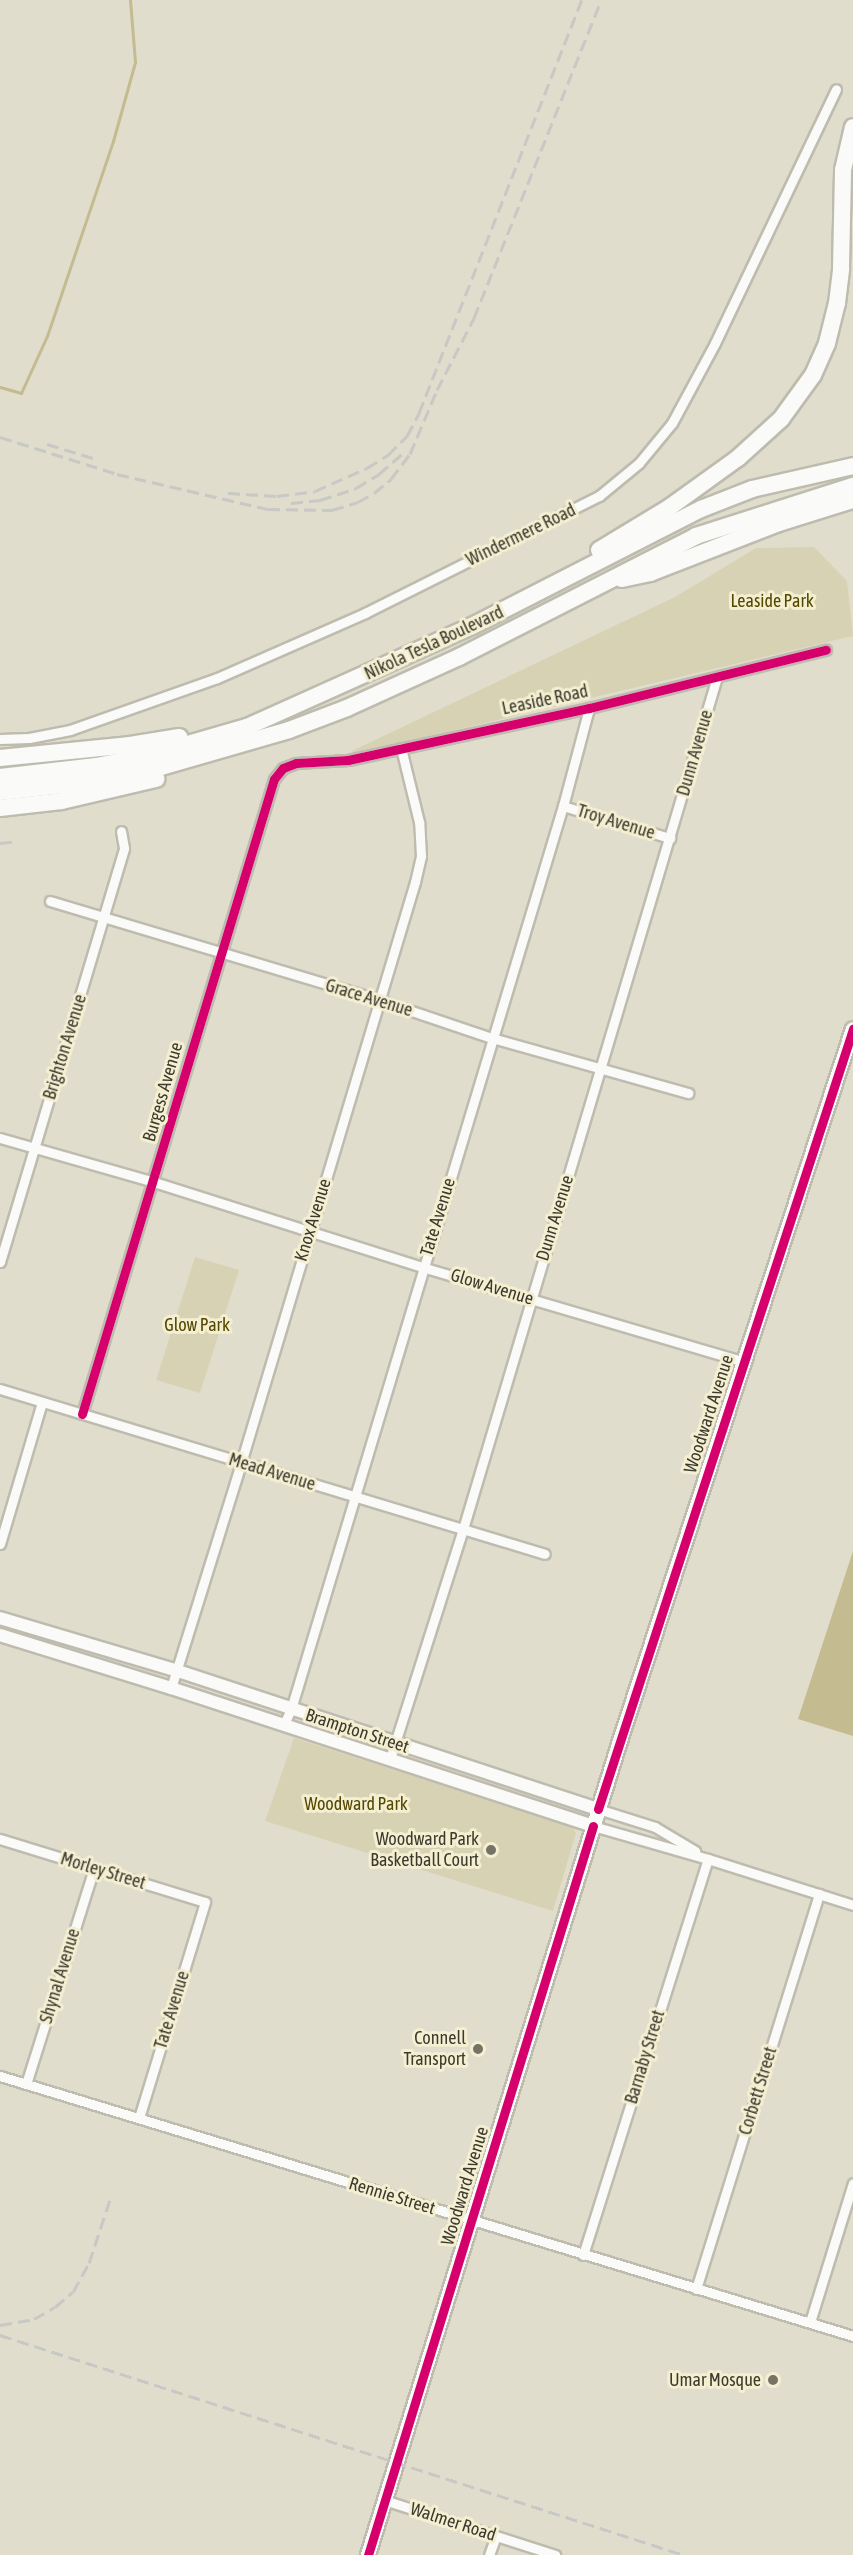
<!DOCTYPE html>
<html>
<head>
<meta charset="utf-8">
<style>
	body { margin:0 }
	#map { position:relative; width:853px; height:2555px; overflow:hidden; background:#e0ddcd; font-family:"Asap Condensed",sans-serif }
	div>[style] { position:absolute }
	.green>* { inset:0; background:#d8d2b4 }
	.water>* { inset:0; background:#c4bb90 }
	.stream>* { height:3px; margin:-1.5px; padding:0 1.5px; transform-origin:1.5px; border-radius:1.5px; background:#c4bb90 }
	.roads { filter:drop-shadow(2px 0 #bebbaf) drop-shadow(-2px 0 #bebbaf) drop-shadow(0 2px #bebbaf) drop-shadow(0 -2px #bebbaf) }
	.minor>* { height:9px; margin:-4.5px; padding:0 4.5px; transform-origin:4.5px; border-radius:4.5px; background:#fafaf8 }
	.tertiary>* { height:12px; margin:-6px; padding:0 6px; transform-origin:6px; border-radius:6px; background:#fafaf8 }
	.secondary>* { height:14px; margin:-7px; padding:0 7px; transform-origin:7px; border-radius:7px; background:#fafaf8 }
	.motorway>* { height:16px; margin:-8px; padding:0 8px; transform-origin:8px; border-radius:8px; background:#fafaf8 }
	.rail>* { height:3px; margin-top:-1.5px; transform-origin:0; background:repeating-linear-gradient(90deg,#c8c8c4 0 12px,transparent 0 18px) }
	.cycleway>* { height:9px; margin:-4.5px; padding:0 4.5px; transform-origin:4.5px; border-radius:4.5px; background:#d6006c }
	.dots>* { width:16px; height:16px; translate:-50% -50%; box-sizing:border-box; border:3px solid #f5efd2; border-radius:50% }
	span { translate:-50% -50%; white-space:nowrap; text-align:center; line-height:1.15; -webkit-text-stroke:6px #f5efd2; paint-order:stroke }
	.street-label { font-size:18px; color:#3c3a2f }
	.park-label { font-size:18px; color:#544700 }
	.poi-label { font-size:18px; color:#3c3a2f }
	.right { translate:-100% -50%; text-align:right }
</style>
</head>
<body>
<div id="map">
	<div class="green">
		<i style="clip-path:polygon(814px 547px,847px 581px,853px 636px,354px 754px,352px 751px,675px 597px,756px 548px)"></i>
		<i style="clip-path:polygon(195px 1257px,239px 1270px,200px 1393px,156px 1380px)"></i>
		<i style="clip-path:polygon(294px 1738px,572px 1827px,576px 1833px,553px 1911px,265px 1821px)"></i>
	</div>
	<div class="water">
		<i style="clip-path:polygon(853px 1551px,853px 1736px,798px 1719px)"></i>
	</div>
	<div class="stream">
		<i style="left:0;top:387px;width:22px;rotate:16deg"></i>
		<i style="left:21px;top:393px;width:63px;rotate:-65.5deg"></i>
		<i style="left:47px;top:336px;width:206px;rotate:-71.3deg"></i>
		<i style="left:113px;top:141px;width:82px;rotate:-74.4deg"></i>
		<i style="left:135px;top:62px;width:62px;rotate:-94.6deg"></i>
	</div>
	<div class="roads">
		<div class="minor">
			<i style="left:0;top:739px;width:29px;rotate:-2deg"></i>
			<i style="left:29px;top:738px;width:42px;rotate:-11deg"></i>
			<i style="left:70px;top:730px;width:156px;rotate:-19.5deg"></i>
			<i style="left:217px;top:678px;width:162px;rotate:-23.7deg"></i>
			<i style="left:365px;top:613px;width:262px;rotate:-26.6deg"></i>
			<i style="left:599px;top:496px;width:52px;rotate:-39.5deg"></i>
			<i style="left:639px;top:463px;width:52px;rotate:-50.5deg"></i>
			<i style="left:672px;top:423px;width:91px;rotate:-61.7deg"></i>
			<i style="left:715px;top:343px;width:281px;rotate:-64.5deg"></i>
			<i style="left:563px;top:806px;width:112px;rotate:16.7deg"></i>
			<i style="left:50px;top:901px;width:344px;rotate:16.7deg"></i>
			<i style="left:379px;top:1000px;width:119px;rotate:18.6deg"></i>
			<i style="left:492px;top:1038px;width:204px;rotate:15.7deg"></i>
			<i style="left:0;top:1138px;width:160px;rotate:15.9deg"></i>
			<i style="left:154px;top:1182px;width:281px;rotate:17.6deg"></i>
			<i style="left:422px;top:1267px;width:336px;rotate:16.4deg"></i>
			<i style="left:0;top:1262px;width:432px;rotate:-73.3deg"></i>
			<i style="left:124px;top:848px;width:17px;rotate:-100deg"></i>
			<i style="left:0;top:1389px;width:569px;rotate:16.84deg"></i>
			<i style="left:82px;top:1414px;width:663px;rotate:-73.18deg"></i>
			<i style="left:274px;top:779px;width:14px;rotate:-51deg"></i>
			<i style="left:283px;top:768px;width:14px;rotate:-21deg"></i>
			<i style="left:296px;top:763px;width:52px;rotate:-3.3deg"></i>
			<i style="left:348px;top:760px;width:247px;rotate:-12.2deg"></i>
			<i style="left:589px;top:708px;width:244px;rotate:-13.8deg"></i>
			<i style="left:0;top:1544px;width:148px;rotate:-73.5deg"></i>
			<i style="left:171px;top:1688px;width:236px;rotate:-72.7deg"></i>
			<i style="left:241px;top:1463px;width:606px;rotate:-73.33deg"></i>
			<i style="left:415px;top:882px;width:27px;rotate:-77deg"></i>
			<i style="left:421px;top:856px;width:34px;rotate:-93deg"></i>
			<i style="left:419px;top:822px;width:76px;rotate:-103.7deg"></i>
			<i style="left:284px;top:1724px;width:17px;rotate:-65deg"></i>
			<i style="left:291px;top:1709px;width:943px;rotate:-73.24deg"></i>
			<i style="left:563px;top:806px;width:101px;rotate:-75.1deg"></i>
			<i style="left:390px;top:1759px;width:241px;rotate:-72.4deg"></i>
			<i style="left:463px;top:1529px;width:889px;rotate:-73.4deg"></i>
			<i style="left:598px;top:1809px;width:60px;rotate:17.5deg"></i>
			<i style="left:655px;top:1827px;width:47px;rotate:31deg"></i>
			<i style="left:593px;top:1826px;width:120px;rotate:16deg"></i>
			<i style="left:708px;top:1859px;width:152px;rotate:17.6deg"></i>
			<i style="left:0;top:1839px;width:214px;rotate:17.1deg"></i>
			<i style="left:205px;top:1902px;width:226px;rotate:107deg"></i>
			<i style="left:0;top:2076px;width:892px;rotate:16.95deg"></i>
			<i style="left:26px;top:2084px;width:226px;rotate:-72.5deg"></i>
			<i style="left:583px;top:2255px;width:415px;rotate:-72.5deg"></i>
			<i style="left:696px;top:2289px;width:414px;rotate:-72.7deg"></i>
			<i style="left:810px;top:2322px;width:145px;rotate:-72.8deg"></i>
			<i style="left:384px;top:2500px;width:180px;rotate:17.8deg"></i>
			<i style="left:489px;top:2555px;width:20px;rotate:-70deg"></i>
		</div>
		<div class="tertiary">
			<i style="left:0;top:1618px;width:186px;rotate:16.6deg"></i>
			<i style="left:178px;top:1671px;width:442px;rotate:18.2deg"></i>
			<i style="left:0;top:1635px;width:179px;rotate:17.2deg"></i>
			<i style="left:171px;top:1688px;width:444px;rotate:18.1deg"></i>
		</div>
		<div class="secondary">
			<i style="left:368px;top:2555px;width:849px;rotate:-72.8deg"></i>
			<i style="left:619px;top:1744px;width:752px;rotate:-71.88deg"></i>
		</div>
		<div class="motorway">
			<i style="left:599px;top:550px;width:83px;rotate:-31.2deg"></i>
			<i style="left:670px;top:507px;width:84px;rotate:-35.8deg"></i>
			<i style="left:738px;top:458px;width:58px;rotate:-42.2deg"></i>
			<i style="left:781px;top:419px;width:54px;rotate:-54deg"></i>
			<i style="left:813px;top:375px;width:35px;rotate:-66deg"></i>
			<i style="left:827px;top:343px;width:41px;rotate:-76deg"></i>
			<i style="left:837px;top:303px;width:35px;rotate:-83deg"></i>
			<i style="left:841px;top:268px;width:98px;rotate:-88.8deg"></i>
			<i style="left:843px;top:170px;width:44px;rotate:-76.9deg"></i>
			<i style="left:622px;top:579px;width:29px;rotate:-12deg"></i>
			<i style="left:650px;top:573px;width:138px;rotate:-21.2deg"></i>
			<i style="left:779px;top:523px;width:77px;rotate:-17.3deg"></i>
			<i style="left:0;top:758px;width:131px;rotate:-5.7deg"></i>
			<i style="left:130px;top:745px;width:50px;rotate:-9.3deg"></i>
			<i style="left:0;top:777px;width:97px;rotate:-6.5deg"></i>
			<i style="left:96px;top:766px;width:48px;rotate:-10.8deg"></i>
			<i style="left:143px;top:757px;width:108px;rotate:-16.1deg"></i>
			<i style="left:247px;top:727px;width:247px;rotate:-24.2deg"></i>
			<i style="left:472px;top:626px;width:257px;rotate:-27.1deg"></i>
			<i style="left:701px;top:509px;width:55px;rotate:-21.4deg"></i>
			<i style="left:752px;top:489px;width:104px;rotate:-12.8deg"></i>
			<i style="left:0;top:792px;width:100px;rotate:-6.3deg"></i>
			<i style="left:99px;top:781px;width:49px;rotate:-11.8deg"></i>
			<i style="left:147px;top:771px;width:148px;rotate:-16.1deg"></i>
			<i style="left:289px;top:730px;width:62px;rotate:-20.8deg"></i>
			<i style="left:347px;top:708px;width:123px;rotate:-24.5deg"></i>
			<i style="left:459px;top:657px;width:266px;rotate:-27deg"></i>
			<i style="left:696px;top:536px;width:165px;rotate:-17.7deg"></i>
			<i style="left:0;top:808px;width:62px;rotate:-6.4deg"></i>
			<i style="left:62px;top:801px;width:97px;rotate:-13.2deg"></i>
		</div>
	</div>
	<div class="rail">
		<i style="left:0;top:437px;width:123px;rotate:17.5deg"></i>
		<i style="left:117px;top:474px;width:155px;rotate:13.1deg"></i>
		<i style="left:268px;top:509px;width:64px;rotate:0.9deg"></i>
		<i style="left:332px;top:510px;width:27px;rotate:-17deg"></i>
		<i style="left:358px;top:502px;width:18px;rotate:-29deg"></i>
		<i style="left:374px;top:493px;width:22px;rotate:-39deg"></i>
		<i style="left:391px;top:479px;width:31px;rotate:-53deg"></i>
		<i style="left:410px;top:454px;width:69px;rotate:-67.1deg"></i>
		<i style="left:437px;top:390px;width:81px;rotate:-62.8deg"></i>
		<i style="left:474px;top:318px;width:337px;rotate:-68.2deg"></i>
		<i style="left:47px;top:444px;width:48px;rotate:16.9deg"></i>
		<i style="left:228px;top:493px;width:49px;rotate:3.5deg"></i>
		<i style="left:277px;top:496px;width:38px;rotate:-7deg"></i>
		<i style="left:315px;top:491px;width:57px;rotate:-23.9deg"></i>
		<i style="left:367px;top:468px;width:25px;rotate:-32deg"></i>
		<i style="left:388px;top:455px;width:27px;rotate:-45deg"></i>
		<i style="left:407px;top:436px;width:26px;rotate:-62deg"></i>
		<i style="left:419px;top:413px;width:444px;rotate:-68.5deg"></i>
		<i style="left:291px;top:503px;width:29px;rotate:-6deg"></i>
		<i style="left:320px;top:500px;width:38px;rotate:-18deg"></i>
		<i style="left:356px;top:488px;width:27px;rotate:-31deg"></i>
		<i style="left:379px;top:474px;width:32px;rotate:-41deg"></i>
		<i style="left:0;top:843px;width:18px;rotate:-6deg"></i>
		<i style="left:0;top:2325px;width:35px;rotate:-10deg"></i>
		<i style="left:34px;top:2319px;width:24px;rotate:-30deg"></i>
		<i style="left:55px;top:2307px;width:23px;rotate:-40deg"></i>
		<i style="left:73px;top:2292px;width:33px;rotate:-61deg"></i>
		<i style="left:89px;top:2263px;width:70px;rotate:-71.6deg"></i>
		<i style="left:0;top:2335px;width:719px;rotate:17.83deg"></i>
	</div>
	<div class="cycleway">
		<i style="left:82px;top:1414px;width:663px;rotate:-73.18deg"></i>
		<i style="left:274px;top:779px;width:14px;rotate:-51deg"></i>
		<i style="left:283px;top:768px;width:14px;rotate:-21deg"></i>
		<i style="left:296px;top:763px;width:52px;rotate:-3.3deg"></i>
		<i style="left:348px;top:760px;width:247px;rotate:-12.2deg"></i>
		<i style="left:589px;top:708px;width:244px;rotate:-13.8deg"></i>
		<i style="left:598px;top:1809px;width:821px;rotate:-71.9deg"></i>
		<i style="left:368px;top:2555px;width:763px;rotate:-72.85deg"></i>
	</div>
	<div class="dots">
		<i style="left:491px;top:1850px;background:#757366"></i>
		<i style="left:478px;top:2049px;background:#757366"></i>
		<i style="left:773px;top:2380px;background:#757366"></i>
	</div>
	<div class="street-label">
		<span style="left:521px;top:535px;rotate:-26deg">Windermere Road</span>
		<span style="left:434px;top:643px;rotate:-25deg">Nikola Tesla Boulevard</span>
		<span style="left:545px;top:700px;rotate:-12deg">Leaside Road</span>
		<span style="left:695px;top:753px;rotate:-74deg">Dunn Avenue</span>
		<span style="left:616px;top:822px;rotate:17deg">Troy Avenue</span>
		<span style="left:369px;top:998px;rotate:17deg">Grace Avenue</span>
		<span style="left:65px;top:1047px;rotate:-73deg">Brighton Avenue</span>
		<span style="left:163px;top:1092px;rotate:-74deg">Burgess Avenue</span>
		<span style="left:438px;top:1217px;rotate:-73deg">Tate Avenue</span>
		<span style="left:555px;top:1218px;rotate:-73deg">Dunn Avenue</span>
		<span style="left:313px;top:1220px;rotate:-73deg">Knox Avenue</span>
		<span style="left:492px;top:1287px;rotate:17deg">Glow Avenue</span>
		<span style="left:709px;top:1414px;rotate:-72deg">Woodward Avenue</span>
		<span style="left:272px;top:1472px;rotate:17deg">Mead Avenue</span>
		<span style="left:357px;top:1731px;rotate:18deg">Brampton Street</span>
		<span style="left:103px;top:1871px;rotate:17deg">Morley Street</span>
		<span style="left:60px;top:1976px;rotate:-73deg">Shynal Avenue</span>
		<span style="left:172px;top:2010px;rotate:-73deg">Tate Avenue</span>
		<span style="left:645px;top:2057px;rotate:-73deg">Barnaby Street</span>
		<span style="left:758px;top:2091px;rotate:-73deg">Corbett Street</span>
		<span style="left:465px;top:2186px;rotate:-73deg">Woodward Avenue</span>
		<span style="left:392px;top:2196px;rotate:17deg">Rennie Street</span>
		<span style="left:453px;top:2522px;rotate:18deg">Walmer Road</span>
	</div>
	<div class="park-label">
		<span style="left:772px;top:601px">Leaside Park</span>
		<span style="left:197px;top:1325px">Glow Park</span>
		<span style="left:356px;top:1804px">Woodward Park</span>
	</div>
	<div class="poi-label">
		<span class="right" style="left:479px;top:1850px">Woodward Park<br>Basketball Court</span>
		<span class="right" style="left:466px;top:2049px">Connell<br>Transport</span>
		<span class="right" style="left:761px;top:2380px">Umar Mosque</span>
	</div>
</div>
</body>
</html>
